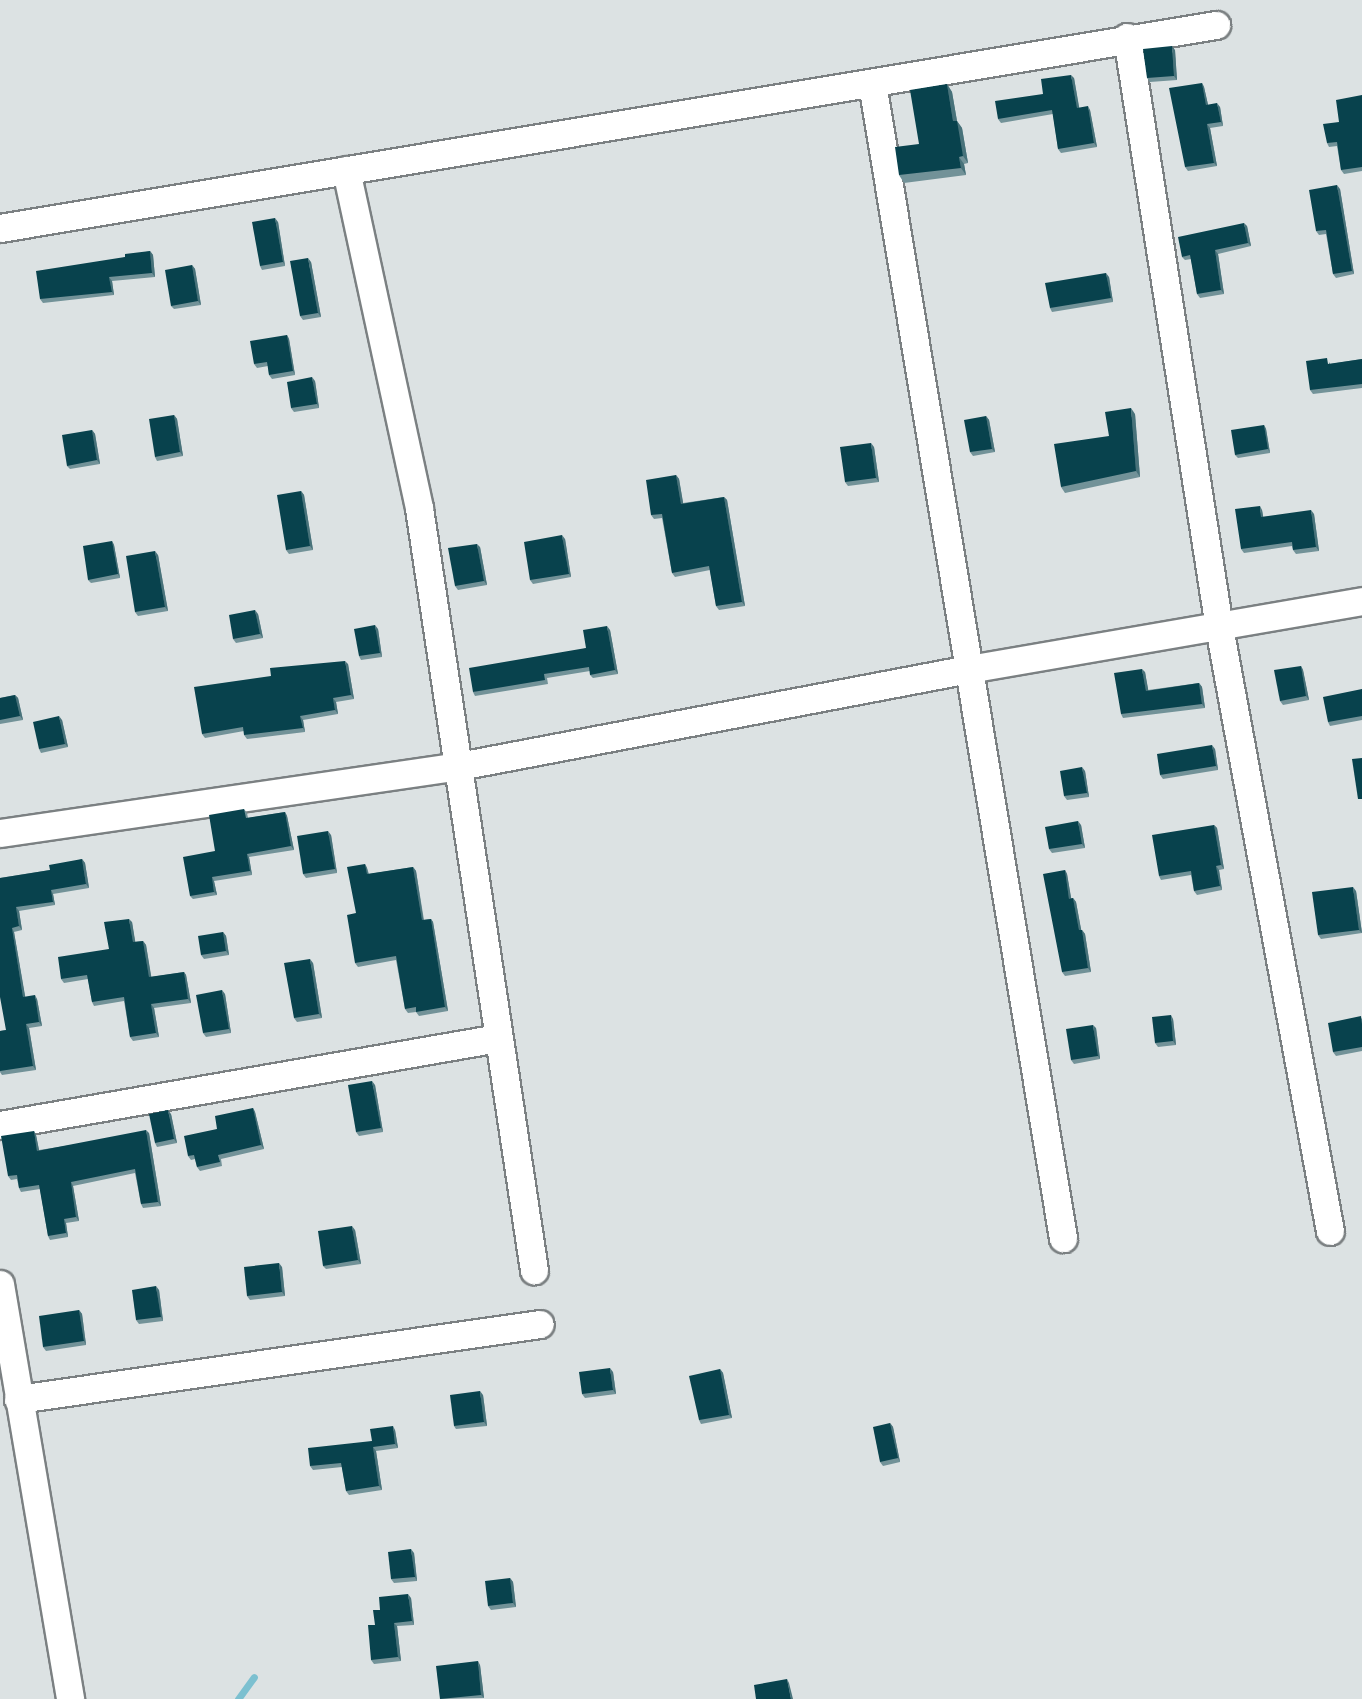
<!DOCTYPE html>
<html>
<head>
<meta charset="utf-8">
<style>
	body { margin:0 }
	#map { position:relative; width:1362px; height:1699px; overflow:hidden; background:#dce2e3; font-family:"Playfair Display",serif }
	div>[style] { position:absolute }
	.stream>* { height:7px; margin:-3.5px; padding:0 3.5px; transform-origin:3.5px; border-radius:3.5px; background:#7cc0d0 }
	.roads { filter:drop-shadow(2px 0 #7b8082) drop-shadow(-2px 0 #7b8082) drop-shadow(0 2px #7b8082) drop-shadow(0 -2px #7b8082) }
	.minor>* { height:27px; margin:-13.5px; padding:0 13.5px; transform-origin:13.5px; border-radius:13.5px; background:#fff }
	.wall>* { inset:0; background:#729298 }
	.shaded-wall>* { inset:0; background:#48727a }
	.building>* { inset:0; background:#08424d }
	span { translate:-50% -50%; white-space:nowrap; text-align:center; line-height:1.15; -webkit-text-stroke:6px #dce2e3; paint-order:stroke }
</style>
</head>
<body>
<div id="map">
	<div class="stream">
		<i style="left:238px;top:1699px;width:27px;rotate:-54deg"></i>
	</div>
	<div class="roads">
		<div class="minor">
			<i style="left:1127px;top:37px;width:597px;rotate:81.14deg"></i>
			<i style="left:1219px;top:627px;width:614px;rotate:79.59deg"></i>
			<i style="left:872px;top:83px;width:1171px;rotate:80.61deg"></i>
			<i style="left:346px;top:170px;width:346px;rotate:77.8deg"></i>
			<i style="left:419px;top:508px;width:771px;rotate:81.42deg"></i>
			<i style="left:0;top:228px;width:1233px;rotate:-9.48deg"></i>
			<i style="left:0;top:833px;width:464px;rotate:-8.3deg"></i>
			<i style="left:459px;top:766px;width:519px;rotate:-10.77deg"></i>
			<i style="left:969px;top:669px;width:399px;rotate:-9.8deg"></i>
			<i style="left:0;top:1125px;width:506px;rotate:-9.91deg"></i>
			<i style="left:0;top:1284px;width:421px;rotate:80.4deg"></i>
			<i style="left:18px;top:1399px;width:527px;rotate:-8.18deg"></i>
		</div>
	</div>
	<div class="wall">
		<i style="clip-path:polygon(1175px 50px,1177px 80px,1150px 82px,1147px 78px)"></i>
		<i style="clip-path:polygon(1074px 78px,1079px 108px,1090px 110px,1097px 147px,1061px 153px,1058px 149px,1053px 114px,1001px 123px,998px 119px)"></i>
		<i style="clip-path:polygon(1202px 83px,1204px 87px,1208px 105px,1220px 107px,1223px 126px,1210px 128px,1217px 166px,1188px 171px,1185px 167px)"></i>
		<i style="clip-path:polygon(947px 84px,952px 92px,957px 121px,962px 128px,968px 163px,964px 164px,966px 175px,904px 183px,899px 175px,919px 144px)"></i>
		<i style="clip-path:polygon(1362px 95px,1362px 171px,1344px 174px,1341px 170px,1337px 146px,1329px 147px,1327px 143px,1339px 122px)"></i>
		<i style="clip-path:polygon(1340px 189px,1354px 274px,1336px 278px,1333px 274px,1326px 234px,1319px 235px,1316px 231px)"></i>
		<i style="clip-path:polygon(278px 222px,285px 266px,262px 270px,260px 266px)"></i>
		<i style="clip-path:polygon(1247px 226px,1251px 246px,1218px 254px,1224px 294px,1200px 298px,1197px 294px,1191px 259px,1185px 260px,1182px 257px)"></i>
		<i style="clip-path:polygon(150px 251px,153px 255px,155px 277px,112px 281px,114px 295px,43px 303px,40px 299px,125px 257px)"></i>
		<i style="clip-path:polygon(311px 262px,321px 317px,303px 320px,300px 316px)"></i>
		<i style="clip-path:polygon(192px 265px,195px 269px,201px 305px,174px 309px,171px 306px)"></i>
		<i style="clip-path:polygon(1109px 277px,1113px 302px,1052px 312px,1050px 308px)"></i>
		<i style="clip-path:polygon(287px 335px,289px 339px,295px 375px,272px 379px,269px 375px,268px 366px,257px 368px,254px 364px)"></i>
		<i style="clip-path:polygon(1362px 359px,1362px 388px,1313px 394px,1310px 390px,1330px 362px,1330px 364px)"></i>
		<i style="clip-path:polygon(315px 381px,319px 408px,294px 412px,291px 408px)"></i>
		<i style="clip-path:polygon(1135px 414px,1140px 477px,1065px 493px,1061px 487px,1109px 436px)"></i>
		<i style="clip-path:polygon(174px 415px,177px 419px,183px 456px,157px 461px,155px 457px)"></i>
		<i style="clip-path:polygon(986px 416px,989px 420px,995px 452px,973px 456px,970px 452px)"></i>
		<i style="clip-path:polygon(1264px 425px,1266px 429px,1270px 453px,1238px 458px,1235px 455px)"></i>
		<i style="clip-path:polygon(92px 430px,95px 434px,100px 464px,70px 469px,67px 466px)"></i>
		<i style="clip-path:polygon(874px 447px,879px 482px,848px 486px,845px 482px)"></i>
		<i style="clip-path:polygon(676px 475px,679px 479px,683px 503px,724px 497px,727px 500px,745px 606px,719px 610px,716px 606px,710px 570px,675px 577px,672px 573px,662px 518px,654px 519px,651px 515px)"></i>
		<i style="clip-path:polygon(301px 491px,304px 495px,313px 550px,289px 554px,286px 550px)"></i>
		<i style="clip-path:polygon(1262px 510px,1263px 517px,1314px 514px,1319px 551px,1296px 554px,1293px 550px,1292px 546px,1244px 553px,1241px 549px)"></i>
		<i style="clip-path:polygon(565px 539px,571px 577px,533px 584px,530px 580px)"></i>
		<i style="clip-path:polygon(112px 541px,114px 545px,120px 578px,91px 583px,88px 580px)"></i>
		<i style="clip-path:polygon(480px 547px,487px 585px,458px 590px,455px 586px)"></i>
		<i style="clip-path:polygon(158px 555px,168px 611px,138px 616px,135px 612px)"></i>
		<i style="clip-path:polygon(258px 614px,263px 638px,236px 643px,233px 639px)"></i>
		<i style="clip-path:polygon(378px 629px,382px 657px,361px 660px,359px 656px)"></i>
		<i style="clip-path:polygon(610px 630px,618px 674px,593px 678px,590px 675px,590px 671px,547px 678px,548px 684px,475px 696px,473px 692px,586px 648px)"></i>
		<i style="clip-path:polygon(348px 664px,354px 699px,336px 702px,338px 714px,303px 720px,305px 732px,247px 739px,244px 735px,244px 731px,205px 738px,202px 734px,271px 676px)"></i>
		<i style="clip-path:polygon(1301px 666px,1303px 670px,1309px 700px,1283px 705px,1280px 701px)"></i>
		<i style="clip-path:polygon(1145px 672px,1148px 690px,1199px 683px,1202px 687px,1205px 708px,1123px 718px,1121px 714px)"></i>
		<i style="clip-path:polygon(1362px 689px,1362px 720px,1330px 726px,1328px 722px)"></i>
		<i style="clip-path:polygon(15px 695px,18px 698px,23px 720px,0 724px,0 698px)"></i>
		<i style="clip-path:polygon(62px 720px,68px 747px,41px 753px,39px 749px)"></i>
		<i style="clip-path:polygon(1215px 749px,1218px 770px,1163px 779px,1160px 775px)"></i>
		<i style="clip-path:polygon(1085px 771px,1089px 797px,1067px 800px,1064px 796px)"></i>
		<i style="clip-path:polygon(244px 809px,247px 813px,248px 818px,285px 812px,287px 816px,294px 850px,249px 857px,252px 875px,214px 881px,217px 895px,193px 899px,190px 896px,215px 851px)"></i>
		<i style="clip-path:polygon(1081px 825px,1085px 848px,1052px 853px,1049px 849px)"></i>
		<i style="clip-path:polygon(1214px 825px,1217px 828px,1224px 869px,1219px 870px,1222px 890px,1197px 895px,1194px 891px,1191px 875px,1161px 880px,1159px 876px)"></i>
		<i style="clip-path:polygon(331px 835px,337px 873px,306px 878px,303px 874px)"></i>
		<i style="clip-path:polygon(82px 859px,85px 863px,89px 888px,53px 894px,55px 905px,19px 911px,22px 930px,14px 932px,25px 997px,37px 999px,42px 1026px,29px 1028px,36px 1070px,2px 1075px,0 1072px,0 1031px,6px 1030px,0 878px,50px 870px)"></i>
		<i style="clip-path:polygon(365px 864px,367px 868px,369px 874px,413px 867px,416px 871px,424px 920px,431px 919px,433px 922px,448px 1011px,419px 1016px,416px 1012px,408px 1013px,405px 1009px,396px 960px,358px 967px,355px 963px,356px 913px)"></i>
		<i style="clip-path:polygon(1065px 870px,1067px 874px,1071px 898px,1073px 898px,1076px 902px,1081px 930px,1082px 930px,1085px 934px,1091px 972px,1065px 976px,1062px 972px)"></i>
		<i style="clip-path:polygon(1356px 891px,1362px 933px,1321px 939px,1318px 935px)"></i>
		<i style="clip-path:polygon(132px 922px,135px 942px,143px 941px,146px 945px,151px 977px,184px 972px,186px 975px,191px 1003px,154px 1008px,159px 1037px,133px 1041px,130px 1037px,124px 1001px,94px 1006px,92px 1002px,88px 979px,64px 983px,61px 979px,109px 949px)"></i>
		<i style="clip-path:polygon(223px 932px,226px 936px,229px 955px,204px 959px,201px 955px)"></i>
		<i style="clip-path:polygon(313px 963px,322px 1018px,297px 1022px,294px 1018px)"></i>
		<i style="clip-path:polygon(225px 994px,231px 1033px,206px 1037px,203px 1033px)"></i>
		<i style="clip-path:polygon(1362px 1018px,1362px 1051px,1336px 1056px,1333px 1052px)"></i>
		<i style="clip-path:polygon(1173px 1019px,1176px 1045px,1158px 1047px,1155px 1043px)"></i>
		<i style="clip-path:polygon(1096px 1028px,1100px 1059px,1074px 1064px,1071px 1060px)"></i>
		<i style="clip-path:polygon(375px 1085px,383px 1132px,359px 1136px,356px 1132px)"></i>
		<i style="clip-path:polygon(253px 1108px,255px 1112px,264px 1149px,221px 1159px,222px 1166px,200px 1171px,197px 1167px,195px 1159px,191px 1160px,188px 1156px,217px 1129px)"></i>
		<i style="clip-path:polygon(171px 1114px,177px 1143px,157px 1147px,155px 1143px)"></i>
		<i style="clip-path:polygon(34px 1131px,36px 1135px,39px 1150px,149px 1133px,161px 1206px,143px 1208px,141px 1204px,135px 1173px,73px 1186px,79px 1221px,66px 1223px,68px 1237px,50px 1240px,48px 1236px,40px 1189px,21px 1192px,19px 1188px,17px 1179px,11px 1180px,8px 1176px)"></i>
		<i style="clip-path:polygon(355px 1230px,361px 1264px,326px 1269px,323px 1266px)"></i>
		<i style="clip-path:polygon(282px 1267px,285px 1296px,250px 1300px,247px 1296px)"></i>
		<i style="clip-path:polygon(159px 1290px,163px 1321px,139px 1324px,136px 1320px)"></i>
		<i style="clip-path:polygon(79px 1310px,82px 1314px,86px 1345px,46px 1351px,43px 1347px)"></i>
		<i style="clip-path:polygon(720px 1369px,723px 1373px,732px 1418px,701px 1424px,699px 1420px)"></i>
		<i style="clip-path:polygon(613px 1372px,616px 1394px,585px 1398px,582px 1394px)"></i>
		<i style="clip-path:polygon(483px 1395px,487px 1426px,456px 1429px,454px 1426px)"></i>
		<i style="clip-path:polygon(890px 1423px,893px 1427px,900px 1462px,883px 1466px,880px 1462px)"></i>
		<i style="clip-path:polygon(395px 1430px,398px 1448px,376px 1451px,382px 1490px,349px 1495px,346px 1491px,342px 1467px,313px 1470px,310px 1466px,372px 1441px)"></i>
		<i style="clip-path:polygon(414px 1553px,417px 1581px,394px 1583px,391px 1579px)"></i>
		<i style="clip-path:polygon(510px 1578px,513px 1582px,516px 1607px,491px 1610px,488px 1606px)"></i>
		<i style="clip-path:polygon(411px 1598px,414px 1625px,397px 1626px,401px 1661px,374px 1664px,371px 1660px,375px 1625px,380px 1610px)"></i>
		<i style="clip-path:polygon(480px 1665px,484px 1698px,440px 1699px)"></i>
	</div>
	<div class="shaded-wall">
		<i style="clip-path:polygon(1172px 46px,1175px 50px,1177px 80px,1174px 76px)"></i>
		<i style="clip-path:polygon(1071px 75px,1074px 78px,1080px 112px,1077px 108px)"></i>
		<i style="clip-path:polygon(1202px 83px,1204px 87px,1209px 109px,1206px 105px)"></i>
		<i style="clip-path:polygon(947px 84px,952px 92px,957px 121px,962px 128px,968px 163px,963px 156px,953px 121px)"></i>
		<i style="clip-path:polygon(1217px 103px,1220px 107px,1223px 126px,1221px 122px)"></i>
		<i style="clip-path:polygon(1088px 106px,1090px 110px,1097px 147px,1094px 143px)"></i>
		<i style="clip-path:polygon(1207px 124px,1210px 128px,1217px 166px,1214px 163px)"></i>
		<i style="clip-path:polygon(959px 157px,964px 164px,966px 175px,961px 168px)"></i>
		<i style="clip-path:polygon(1337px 185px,1340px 189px,1354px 274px,1352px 271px)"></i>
		<i style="clip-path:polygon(275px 218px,278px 222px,285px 266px,283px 262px)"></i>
		<i style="clip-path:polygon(1244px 223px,1247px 226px,1251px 246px,1248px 243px)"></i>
		<i style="clip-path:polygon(1215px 250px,1218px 254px,1224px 294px,1221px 290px)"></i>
		<i style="clip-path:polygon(150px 251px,153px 255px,155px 277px,152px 273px)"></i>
		<i style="clip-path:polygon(308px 258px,311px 262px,321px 317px,318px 313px)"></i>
		<i style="clip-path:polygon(192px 265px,195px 269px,201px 305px,198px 301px)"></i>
		<i style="clip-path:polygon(1106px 273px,1109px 277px,1113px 302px,1111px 298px)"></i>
		<i style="clip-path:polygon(109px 277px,112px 281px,114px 295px,112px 292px)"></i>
		<i style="clip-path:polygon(287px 335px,289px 339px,295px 375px,293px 371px)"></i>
		<i style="clip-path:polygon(312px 377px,315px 381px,319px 408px,317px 404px)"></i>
		<i style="clip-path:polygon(1131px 408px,1135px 414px,1140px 477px,1136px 471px)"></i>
		<i style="clip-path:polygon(174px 415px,177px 419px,183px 456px,180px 452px)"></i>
		<i style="clip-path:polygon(986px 416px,989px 420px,995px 452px,992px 449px)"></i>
		<i style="clip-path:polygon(1264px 425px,1266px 429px,1270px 453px,1268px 449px)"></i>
		<i style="clip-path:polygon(92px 430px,95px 434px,100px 464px,97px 460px)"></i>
		<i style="clip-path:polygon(871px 443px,874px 447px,879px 482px,876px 478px)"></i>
		<i style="clip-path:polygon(676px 475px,679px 479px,684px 508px,681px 504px)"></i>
		<i style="clip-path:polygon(301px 491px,304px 495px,313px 550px,310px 546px)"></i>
		<i style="clip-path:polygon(724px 497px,727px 500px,745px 606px,742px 602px)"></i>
		<i style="clip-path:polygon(1260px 506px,1262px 510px,1264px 521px,1261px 517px)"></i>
		<i style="clip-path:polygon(1311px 510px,1314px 514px,1319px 551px,1316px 547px)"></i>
		<i style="clip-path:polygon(562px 535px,565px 539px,571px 577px,569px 574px)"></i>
		<i style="clip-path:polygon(112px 541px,114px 545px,120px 578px,118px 574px)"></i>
		<i style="clip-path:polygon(477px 544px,480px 547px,487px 585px,484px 581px)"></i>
		<i style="clip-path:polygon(155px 551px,158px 555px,168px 611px,165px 607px)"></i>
		<i style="clip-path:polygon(255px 610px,258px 614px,263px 638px,260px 634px)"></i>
		<i style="clip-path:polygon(375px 625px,378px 629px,382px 657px,380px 653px)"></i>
		<i style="clip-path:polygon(607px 626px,610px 630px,618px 674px,615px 670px)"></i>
		<i style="clip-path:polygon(345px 661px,348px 664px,354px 699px,351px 695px)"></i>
		<i style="clip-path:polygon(1301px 666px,1303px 670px,1309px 700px,1306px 696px)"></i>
		<i style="clip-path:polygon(1142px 669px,1145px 672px,1149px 694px,1146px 691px)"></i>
		<i style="clip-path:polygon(1199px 683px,1202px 687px,1205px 708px,1202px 704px)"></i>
		<i style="clip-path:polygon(15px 695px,18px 698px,23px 720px,20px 716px)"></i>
		<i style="clip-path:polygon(333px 698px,336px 702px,338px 714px,335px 710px)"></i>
		<i style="clip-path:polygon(59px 716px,62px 720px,68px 747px,65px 744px)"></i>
		<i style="clip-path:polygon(300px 716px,303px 720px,305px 732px,303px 728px)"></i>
		<i style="clip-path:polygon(1212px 745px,1215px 749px,1218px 770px,1216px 766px)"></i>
		<i style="clip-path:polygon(1082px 767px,1085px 771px,1089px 797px,1087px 793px)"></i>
		<i style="clip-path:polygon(285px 812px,287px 816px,294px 850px,291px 846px)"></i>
		<i style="clip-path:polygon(1078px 821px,1081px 825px,1085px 848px,1082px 844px)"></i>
		<i style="clip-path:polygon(1214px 825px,1217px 828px,1224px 869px,1221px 865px)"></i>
		<i style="clip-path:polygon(328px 831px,331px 835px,337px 873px,335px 869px)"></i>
		<i style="clip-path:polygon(247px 854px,249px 857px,252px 875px,250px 871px)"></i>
		<i style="clip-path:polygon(82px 859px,85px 863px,89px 888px,86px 884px)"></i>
		<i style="clip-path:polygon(365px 864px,367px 868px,369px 878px,367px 874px)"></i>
		<i style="clip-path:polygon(1216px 866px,1219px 870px,1222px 890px,1220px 886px)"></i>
		<i style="clip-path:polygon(413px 867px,416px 871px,424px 924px,422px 920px)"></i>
		<i style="clip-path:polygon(1065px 870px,1067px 874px,1072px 903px,1069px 899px)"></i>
		<i style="clip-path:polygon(212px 877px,214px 881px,217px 895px,214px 892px)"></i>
		<i style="clip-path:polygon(1353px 887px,1356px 891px,1362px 933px,1359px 930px)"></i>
		<i style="clip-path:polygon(51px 890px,53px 894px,55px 905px,53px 902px)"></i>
		<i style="clip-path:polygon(1073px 898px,1076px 902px,1082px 934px,1079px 930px)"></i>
		<i style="clip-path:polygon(16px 907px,19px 911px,22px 930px,19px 926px)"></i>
		<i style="clip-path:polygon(129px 919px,132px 922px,136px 946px,133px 942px)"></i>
		<i style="clip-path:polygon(431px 919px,433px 922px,448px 1011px,445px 1007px)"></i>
		<i style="clip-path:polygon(12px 928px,14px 932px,26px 1001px,23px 997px)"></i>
		<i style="clip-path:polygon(1082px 930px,1085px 934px,1091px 972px,1088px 968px)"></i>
		<i style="clip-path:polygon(223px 932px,226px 936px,229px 955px,226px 951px)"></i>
		<i style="clip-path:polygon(143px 941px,146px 945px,152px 981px,149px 977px)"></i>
		<i style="clip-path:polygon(310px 959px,313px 963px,322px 1018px,319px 1014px)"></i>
		<i style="clip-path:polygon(184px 972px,186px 975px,191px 1003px,188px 999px)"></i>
		<i style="clip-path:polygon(222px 990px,225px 994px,231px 1033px,229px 1029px)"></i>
		<i style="clip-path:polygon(35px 995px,37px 999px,42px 1026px,39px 1022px)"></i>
		<i style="clip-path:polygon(151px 1004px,154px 1008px,159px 1037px,156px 1033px)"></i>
		<i style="clip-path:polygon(1171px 1015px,1173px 1019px,1176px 1045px,1173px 1041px)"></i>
		<i style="clip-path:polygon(26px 1024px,29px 1028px,36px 1070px,33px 1066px)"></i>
		<i style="clip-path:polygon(1093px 1025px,1096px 1028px,1100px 1059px,1098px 1056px)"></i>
		<i style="clip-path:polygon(372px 1081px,375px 1085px,383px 1132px,381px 1128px)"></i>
		<i style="clip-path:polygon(253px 1108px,255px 1112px,264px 1149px,261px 1145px)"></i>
		<i style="clip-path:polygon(168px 1110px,171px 1114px,177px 1143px,174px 1139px)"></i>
		<i style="clip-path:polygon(146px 1130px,149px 1133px,161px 1206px,158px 1202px)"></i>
		<i style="clip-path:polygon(34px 1131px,36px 1135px,40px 1155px,37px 1151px)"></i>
		<i style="clip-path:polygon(71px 1182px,73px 1186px,79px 1221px,76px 1217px)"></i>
		<i style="clip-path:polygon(64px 1219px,66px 1223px,68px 1237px,66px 1233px)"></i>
		<i style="clip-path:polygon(352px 1226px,355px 1230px,361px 1264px,358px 1260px)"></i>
		<i style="clip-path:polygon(279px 1263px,282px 1267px,285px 1296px,282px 1292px)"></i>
		<i style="clip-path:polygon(156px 1286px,159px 1290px,163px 1321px,161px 1317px)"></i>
		<i style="clip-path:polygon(79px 1310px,82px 1314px,86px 1345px,84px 1341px)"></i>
		<i style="clip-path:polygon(610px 1368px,613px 1372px,616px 1394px,613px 1390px)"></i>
		<i style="clip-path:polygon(720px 1369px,723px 1373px,732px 1418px,729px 1415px)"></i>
		<i style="clip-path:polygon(480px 1391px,483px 1395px,487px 1426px,484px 1422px)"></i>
		<i style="clip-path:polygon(890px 1423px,893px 1427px,900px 1462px,898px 1458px)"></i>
		<i style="clip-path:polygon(393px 1426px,395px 1430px,398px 1448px,395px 1444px)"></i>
		<i style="clip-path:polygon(373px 1447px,376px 1451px,382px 1490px,379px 1486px)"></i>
		<i style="clip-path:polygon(411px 1549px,414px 1553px,417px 1581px,415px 1577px)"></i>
		<i style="clip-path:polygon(510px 1578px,513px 1582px,516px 1607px,513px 1603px)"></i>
		<i style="clip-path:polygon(408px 1594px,411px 1598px,414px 1625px,412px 1621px)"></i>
		<i style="clip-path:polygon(394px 1623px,397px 1626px,401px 1661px,398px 1657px)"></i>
		<i style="clip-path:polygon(478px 1661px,480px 1665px,484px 1698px,481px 1695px)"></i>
		<i style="clip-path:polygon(787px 1679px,789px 1683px,793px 1699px,791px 1699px)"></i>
	</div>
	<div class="building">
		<i style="clip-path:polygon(1172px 46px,1174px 76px,1147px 78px,1143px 49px)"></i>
		<i style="clip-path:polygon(1071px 75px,1077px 108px,1088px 106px,1094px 143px,1058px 149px,1052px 110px,998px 119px,995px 101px,1043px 94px,1041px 79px)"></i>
		<i style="clip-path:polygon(1202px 83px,1206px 105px,1217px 103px,1221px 122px,1207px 124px,1214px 163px,1185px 167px,1169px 88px)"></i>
		<i style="clip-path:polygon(947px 84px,953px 121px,957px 121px,963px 156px,959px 157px,961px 168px,899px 175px,895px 147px,919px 144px,910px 90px)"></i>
		<i style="clip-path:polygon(1362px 95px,1362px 167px,1341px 170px,1337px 142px,1327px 143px,1323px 124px,1339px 122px,1336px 100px)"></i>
		<i style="clip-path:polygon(1337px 185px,1352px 271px,1333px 274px,1326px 230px,1316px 231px,1309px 190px)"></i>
		<i style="clip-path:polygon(275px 218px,283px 262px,260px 266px,252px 222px)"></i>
		<i style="clip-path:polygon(1244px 223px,1248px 243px,1215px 250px,1221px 290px,1197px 294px,1190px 255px,1182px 257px,1178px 237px)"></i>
		<i style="clip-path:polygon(150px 251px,152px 273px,109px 277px,112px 292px,40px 299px,36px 271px,125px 257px,125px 254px)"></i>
		<i style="clip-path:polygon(308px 258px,318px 313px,300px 316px,290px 261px)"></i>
		<i style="clip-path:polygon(192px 265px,198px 301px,171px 306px,165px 270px)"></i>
		<i style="clip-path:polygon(1106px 273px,1111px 298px,1050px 308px,1045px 283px)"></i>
		<i style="clip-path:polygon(287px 335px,293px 371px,269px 375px,267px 362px,254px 364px,250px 341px)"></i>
		<i style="clip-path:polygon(1327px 358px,1328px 364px,1362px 359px,1362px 384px,1310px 390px,1306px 361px)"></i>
		<i style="clip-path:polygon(312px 377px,317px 404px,291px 408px,287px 382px)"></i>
		<i style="clip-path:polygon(1131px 408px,1136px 471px,1061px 487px,1054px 444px,1109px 436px,1105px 412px)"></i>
		<i style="clip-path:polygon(174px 415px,180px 452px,155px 457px,149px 419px)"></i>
		<i style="clip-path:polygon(986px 416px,992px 449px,970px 452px,964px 420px)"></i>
		<i style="clip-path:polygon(1264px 425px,1268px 449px,1235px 455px,1231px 430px)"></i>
		<i style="clip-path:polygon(92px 430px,97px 460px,67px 466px,62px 435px)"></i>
		<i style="clip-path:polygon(871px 443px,876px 478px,845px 482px,840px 447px)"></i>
		<i style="clip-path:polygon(676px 475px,681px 504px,724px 497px,742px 602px,716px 606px,709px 566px,672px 573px,662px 514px,651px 515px,646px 480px)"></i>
		<i style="clip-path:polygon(301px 491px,310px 546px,286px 550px,277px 495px)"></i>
		<i style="clip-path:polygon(1260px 506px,1261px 517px,1311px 510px,1316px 547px,1293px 550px,1292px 542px,1241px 549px,1235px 509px)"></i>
		<i style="clip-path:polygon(562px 535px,569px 574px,530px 580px,524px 542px)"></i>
		<i style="clip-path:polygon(112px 541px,118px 574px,88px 580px,83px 546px)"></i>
		<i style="clip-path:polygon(477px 544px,484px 581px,455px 586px,448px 548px)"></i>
		<i style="clip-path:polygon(155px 551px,165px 607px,135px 612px,126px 556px)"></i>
		<i style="clip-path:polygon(255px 610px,260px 634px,233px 639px,229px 615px)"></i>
		<i style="clip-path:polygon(375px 625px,380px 653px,359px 656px,354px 629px)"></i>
		<i style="clip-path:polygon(607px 626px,615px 670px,590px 675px,589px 667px,544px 674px,545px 680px,473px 692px,469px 668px,586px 648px,583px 630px)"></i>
		<i style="clip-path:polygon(345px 661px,351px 695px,333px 698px,335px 710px,300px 716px,303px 728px,244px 735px,243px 727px,202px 734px,194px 687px,271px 676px,270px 668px)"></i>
		<i style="clip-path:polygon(1301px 666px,1306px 696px,1280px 701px,1274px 670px)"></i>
		<i style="clip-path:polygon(1142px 669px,1146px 691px,1199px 683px,1202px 704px,1121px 714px,1114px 673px)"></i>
		<i style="clip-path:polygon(1362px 689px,1362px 716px,1328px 722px,1323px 697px)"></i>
		<i style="clip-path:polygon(15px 695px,20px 716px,0 720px,0 698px)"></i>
		<i style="clip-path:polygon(59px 716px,65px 744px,39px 749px,33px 722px)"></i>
		<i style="clip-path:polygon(1212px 745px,1216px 766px,1160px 775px,1157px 754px)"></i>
		<i style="clip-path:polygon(1362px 758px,1362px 799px,1358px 799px,1352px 759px)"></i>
		<i style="clip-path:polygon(1082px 767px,1087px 793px,1064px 796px,1060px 771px)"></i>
		<i style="clip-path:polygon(244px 809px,246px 818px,285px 812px,291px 846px,247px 854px,250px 871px,212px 877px,214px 892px,190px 896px,183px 857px,215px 851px,209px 815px)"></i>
		<i style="clip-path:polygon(1078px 821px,1082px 844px,1049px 849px,1045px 827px)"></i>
		<i style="clip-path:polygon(1214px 825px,1221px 865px,1216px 866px,1220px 886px,1194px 891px,1191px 871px,1159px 876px,1152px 835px)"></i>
		<i style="clip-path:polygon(328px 831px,335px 869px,303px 874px,297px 836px)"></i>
		<i style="clip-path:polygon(82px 859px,86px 884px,51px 890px,53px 902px,16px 907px,19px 926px,12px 928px,23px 997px,35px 995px,39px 1022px,26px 1024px,33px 1066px,0 1071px,0 1031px,6px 1030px,0 997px,0 878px,50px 870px,49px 865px)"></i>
		<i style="clip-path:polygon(365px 864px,367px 874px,413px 867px,422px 920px,431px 919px,445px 1007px,416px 1012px,416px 1007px,405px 1009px,396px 956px,355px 963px,347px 915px,356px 913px,347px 867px)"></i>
		<i style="clip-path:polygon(1065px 870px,1069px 899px,1073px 898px,1079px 930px,1082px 930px,1088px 968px,1062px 972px,1043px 874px)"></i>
		<i style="clip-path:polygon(1353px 887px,1359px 930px,1318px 935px,1312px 892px)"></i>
		<i style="clip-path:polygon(129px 919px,133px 942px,143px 941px,149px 977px,184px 972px,188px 999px,151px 1004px,156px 1033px,130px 1037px,124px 997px,92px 1002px,87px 975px,61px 979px,58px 957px,109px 949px,104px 922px)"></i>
		<i style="clip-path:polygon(223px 932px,226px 951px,201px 955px,198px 936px)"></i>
		<i style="clip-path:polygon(310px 959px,319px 1014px,294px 1018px,284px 963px)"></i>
		<i style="clip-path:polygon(222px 990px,229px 1029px,203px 1033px,196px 995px)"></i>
		<i style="clip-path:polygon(1171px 1015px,1173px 1041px,1155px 1043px,1152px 1017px)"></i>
		<i style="clip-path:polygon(1361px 1016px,1362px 1024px,1362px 1047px,1333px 1052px,1328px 1023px)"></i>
		<i style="clip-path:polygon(1093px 1025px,1098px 1056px,1071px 1060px,1066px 1029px)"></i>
		<i style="clip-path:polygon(372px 1081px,381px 1128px,356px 1132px,348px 1085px)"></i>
		<i style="clip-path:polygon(253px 1108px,261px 1145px,218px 1155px,220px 1162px,197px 1167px,194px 1155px,188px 1156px,184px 1136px,217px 1129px,215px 1116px)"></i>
		<i style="clip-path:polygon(168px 1110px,174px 1139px,155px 1143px,149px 1114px)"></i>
		<i style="clip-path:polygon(146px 1130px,158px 1202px,141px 1204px,135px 1169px,71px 1182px,76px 1217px,64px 1219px,66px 1233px,48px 1236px,39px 1185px,19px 1188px,17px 1175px,8px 1176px,1px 1136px,34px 1131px,37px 1151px)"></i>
		<i style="clip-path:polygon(352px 1226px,358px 1260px,323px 1266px,318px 1231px)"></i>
		<i style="clip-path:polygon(279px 1263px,282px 1292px,247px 1296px,244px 1267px)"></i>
		<i style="clip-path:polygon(156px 1286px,161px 1317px,136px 1320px,132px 1290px)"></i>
		<i style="clip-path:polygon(79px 1310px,84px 1341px,43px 1347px,39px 1316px)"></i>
		<i style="clip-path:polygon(610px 1368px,613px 1390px,582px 1394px,579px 1372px)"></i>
		<i style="clip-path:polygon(720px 1369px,729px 1415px,699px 1420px,689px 1376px)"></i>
		<i style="clip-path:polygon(480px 1391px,484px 1422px,454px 1426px,450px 1395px)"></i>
		<i style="clip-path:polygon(890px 1423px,898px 1458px,880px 1462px,873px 1427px)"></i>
		<i style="clip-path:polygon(393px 1426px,395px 1444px,373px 1447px,379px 1486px,346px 1491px,341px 1463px,310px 1466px,308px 1448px,372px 1441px,370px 1429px)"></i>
		<i style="clip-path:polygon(411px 1549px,415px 1577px,391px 1579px,388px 1552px)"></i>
		<i style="clip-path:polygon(510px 1578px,513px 1603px,488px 1606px,485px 1581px)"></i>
		<i style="clip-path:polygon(408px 1594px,412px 1621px,394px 1623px,398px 1657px,371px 1660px,368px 1625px,375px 1625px,373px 1610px,380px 1610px,379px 1597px)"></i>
		<i style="clip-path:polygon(478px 1661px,481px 1695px,440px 1699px,436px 1666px)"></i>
		<i style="clip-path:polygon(787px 1679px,791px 1699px,756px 1699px,754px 1685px)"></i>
	</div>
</div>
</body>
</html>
